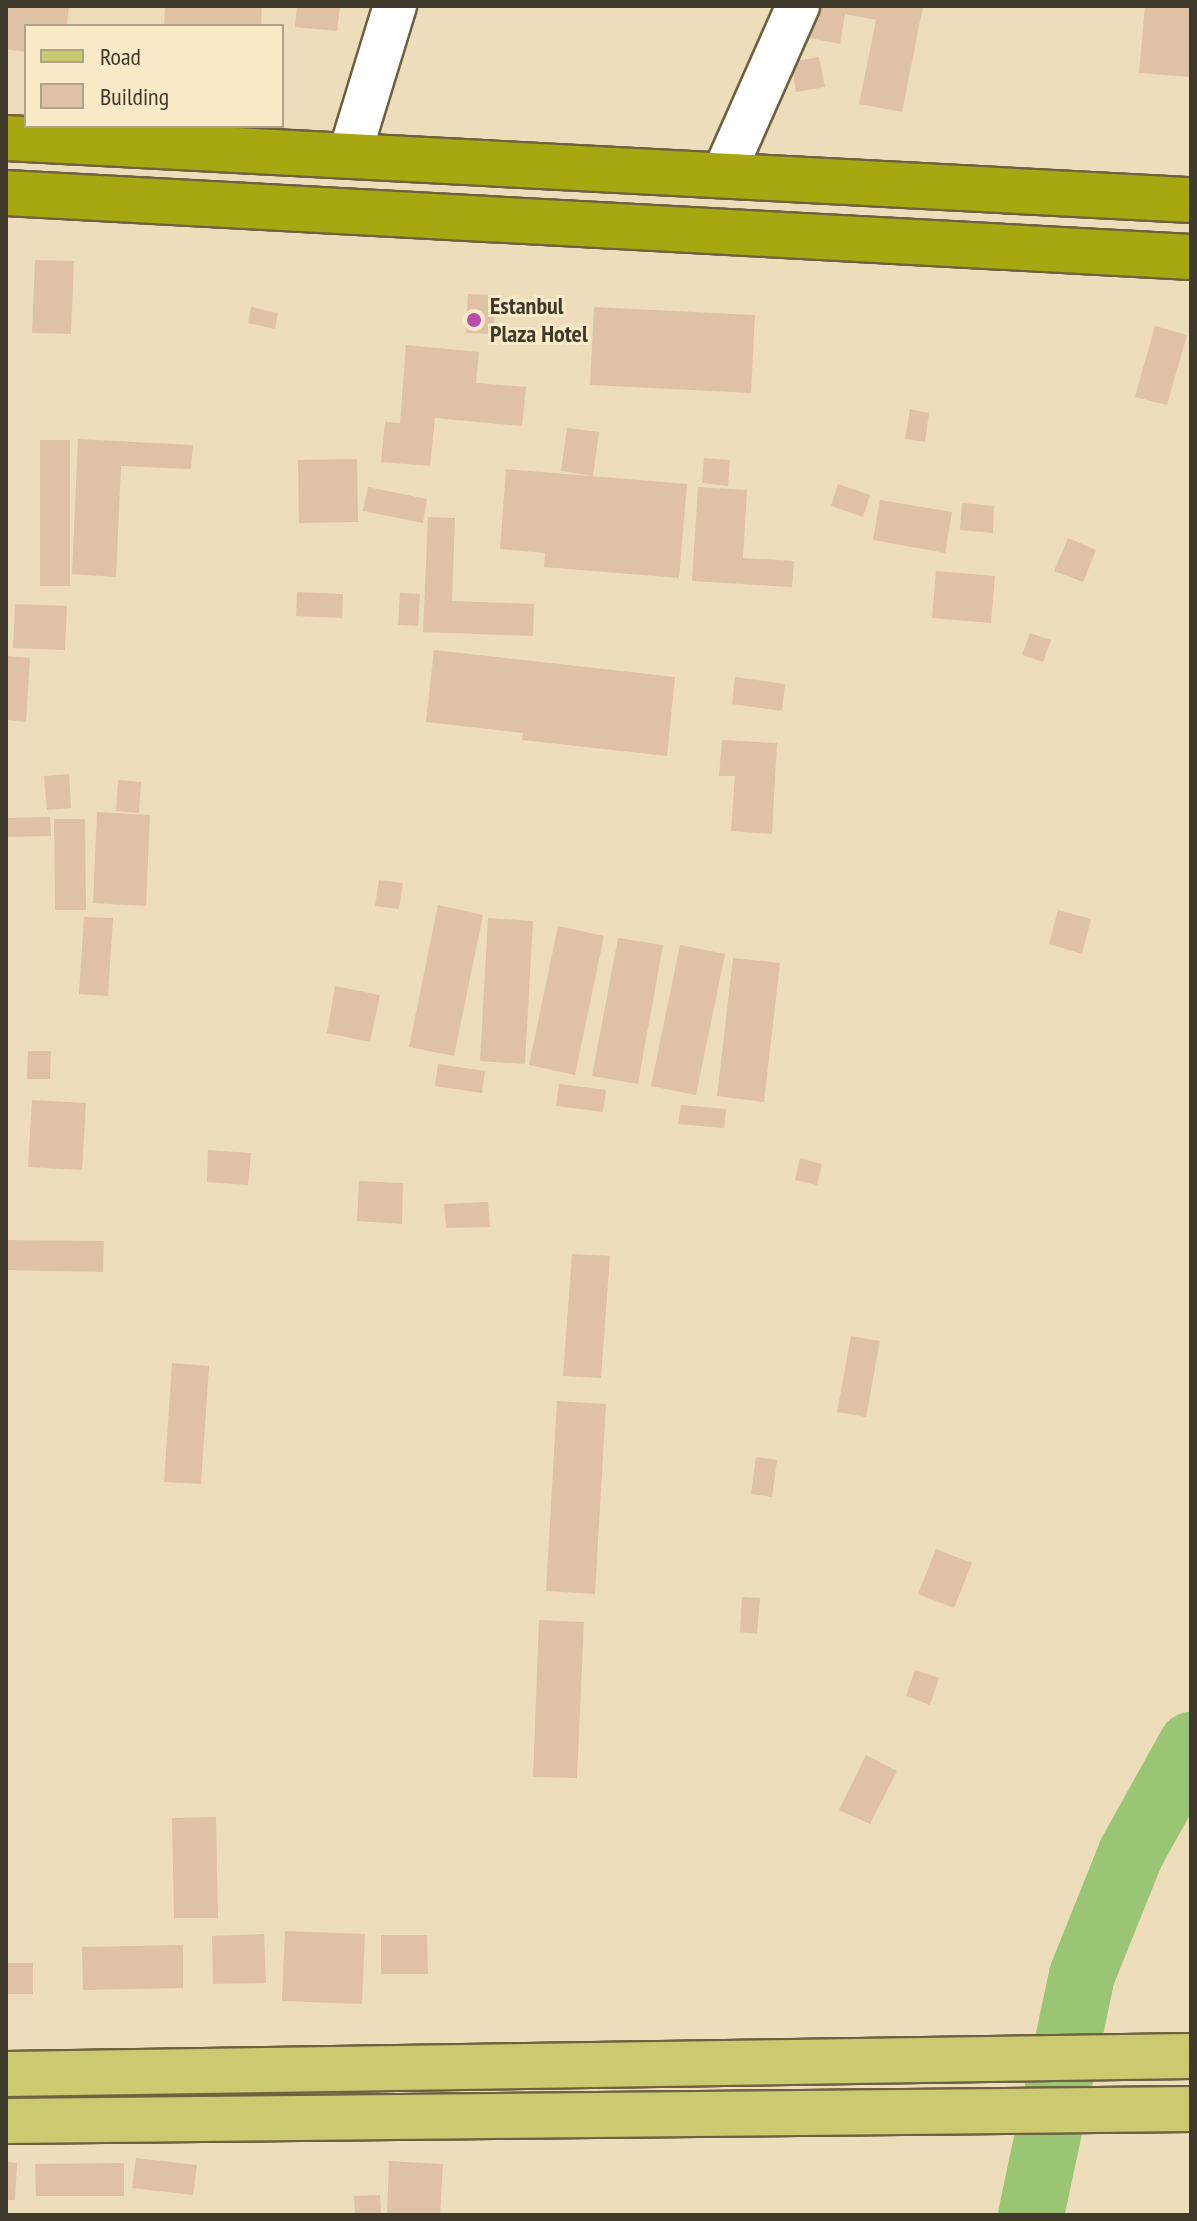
<!DOCTYPE html>
<html>
<head>
<meta charset="utf-8">
<style>
	body { margin:0 }
	#map { position:relative; width:1197px; height:2221px; overflow:hidden; background:#eeddba; font-family:"PT Sans Narrow",sans-serif }
	div>[style] { position:absolute }
	.river>* { height:66px; margin:-33px; padding:0 33px; transform-origin:33px; border-radius:33px; background:#9ac574 }
	.building>* { inset:0; background:#dfc1a6 }
	.roads { filter:drop-shadow(2px 0 #6e6040) drop-shadow(-2px 0 #6e6040) drop-shadow(0 2px #6e6040) drop-shadow(0 -2px #6e6040) }
	.minor>* { height:42px; margin:-21px; padding:0 21px; transform-origin:21px; border-radius:21px; background:#fff }
	.major>* { height:44px; margin:-22px; padding:0 22px; transform-origin:22px; border-radius:22px; background:#cbca70 }
	.highway>* { height:44px; margin:-22px; padding:0 22px; transform-origin:22px; border-radius:22px; background:#a8a611 }
	.dots>* { width:22px; height:22px; translate:-50% -50%; box-sizing:border-box; border:4px solid #fbeac7; border-radius:50% }
	span { translate:-50% -50%; white-space:nowrap; text-align:center; line-height:1.15; -webkit-text-stroke:6px #fbeac7; paint-order:stroke }
	.poi-label { font-size:24px; color:#3f392b; font-weight:700 }
	.left { translate:0 -50%; text-align:left }
	.frame { position:absolute; inset:0; border:8px solid #3f392b; pointer-events:none }
	.legend { position:absolute; left:24px; top:24px; width:260px; height:104px; box-sizing:border-box; background:#fbeac7; border:2px solid #b0a389; margin:0; padding:10px 14px; list-style:none; font-size:24px; color:#3f392b }
	.legend li { display:flex; align-items:center; gap:16px; height:40px }
	.legend b { width:40px; border:2px solid #b0a389 }
</style>
</head>
<body>
<div id="map">
	<div class="river">
		<i style="left:1031px;top:2215px;width:245px;rotate:-78deg"></i>
		<i style="left:1082px;top:1975px;width:131px;rotate:-68.1deg"></i>
		<i style="left:1131px;top:1853px;width:124px;rotate:-60.9deg"></i>
	</div>
	<div class="building">
		<i style="clip-path:polygon(6px 6px,69px 6px,67px 26px,26px 26px,26px 52px,6px 49px)"></i>
		<i style="clip-path:polygon(165px 6px,262px 6px,261px 26px,164px 26px)"></i>
		<i style="clip-path:polygon(297px 6px,340px 7px,337px 31px,295px 27px)"></i>
		<i style="clip-path:polygon(816px 6px,923px 6px,902px 112px,859px 104px,876px 20px,845px 14px,840px 44px,809px 38px)"></i>
		<i style="clip-path:polygon(1145px 6px,1191px 6px,1191px 77px,1139px 73px)"></i>
		<i style="clip-path:polygon(819px 57px,825px 87px,796px 92px,791px 62px)"></i>
		<i style="clip-path:polygon(35px 260px,74px 261px,71px 334px,32px 333px)"></i>
		<i style="clip-path:polygon(468px 294px,495px 295px,494px 334px,466px 333px)"></i>
		<i style="clip-path:polygon(251px 307px,278px 313px,275px 329px,248px 323px)"></i>
		<i style="clip-path:polygon(594px 307px,755px 315px,751px 393px,590px 385px)"></i>
		<i style="clip-path:polygon(1155px 326px,1187px 335px,1167px 405px,1135px 397px)"></i>
		<i style="clip-path:polygon(406px 345px,479px 352px,476px 383px,526px 387px,522px 426px,435px 418px,430px 466px,381px 462px,385px 422px,400px 423px)"></i>
		<i style="clip-path:polygon(910px 409px,929px 413px,925px 442px,905px 439px)"></i>
		<i style="clip-path:polygon(567px 428px,599px 432px,593px 476px,561px 471px)"></i>
		<i style="clip-path:polygon(78px 439px,193px 445px,191px 469px,121px 466px,116px 577px,72px 574px)"></i>
		<i style="clip-path:polygon(40px 440px,70px 440px,70px 586px,40px 586px)"></i>
		<i style="clip-path:polygon(704px 458px,730px 460px,728px 486px,702px 483px)"></i>
		<i style="clip-path:polygon(357px 459px,358px 522px,299px 523px,298px 460px)"></i>
		<i style="clip-path:polygon(506px 469px,687px 484px,679px 578px,544px 567px,545px 553px,500px 549px)"></i>
		<i style="clip-path:polygon(838px 484px,870px 495px,863px 517px,831px 506px)"></i>
		<i style="clip-path:polygon(368px 487px,427px 499px,423px 523px,363px 511px)"></i>
		<i style="clip-path:polygon(698px 487px,747px 490px,743px 558px,794px 561px,792px 587px,692px 581px)"></i>
		<i style="clip-path:polygon(880px 500px,952px 512px,945px 553px,873px 540px)"></i>
		<i style="clip-path:polygon(962px 503px,994px 506px,993px 533px,960px 530px)"></i>
		<i style="clip-path:polygon(428px 517px,455px 518px,452px 601px,534px 604px,533px 636px,423px 632px)"></i>
		<i style="clip-path:polygon(1068px 538px,1096px 550px,1083px 582px,1054px 571px)"></i>
		<i style="clip-path:polygon(936px 571px,995px 576px,991px 623px,932px 618px)"></i>
		<i style="clip-path:polygon(297px 592px,343px 594px,342px 618px,296px 616px)"></i>
		<i style="clip-path:polygon(400px 593px,420px 594px,418px 626px,398px 625px)"></i>
		<i style="clip-path:polygon(15px 604px,67px 606px,65px 650px,13px 648px)"></i>
		<i style="clip-path:polygon(1030px 633px,1051px 640px,1043px 662px,1022px 655px)"></i>
		<i style="clip-path:polygon(434px 650px,675px 677px,667px 756px,522px 740px,523px 733px,426px 722px)"></i>
		<i style="clip-path:polygon(6px 656px,30px 658px,26px 722px,6px 720px)"></i>
		<i style="clip-path:polygon(735px 677px,785px 684px,782px 711px,732px 704px)"></i>
		<i style="clip-path:polygon(722px 740px,777px 743px,772px 834px,731px 831px,735px 776px,719px 776px)"></i>
		<i style="clip-path:polygon(69px 774px,71px 808px,47px 810px,44px 776px)"></i>
		<i style="clip-path:polygon(118px 780px,141px 782px,139px 813px,116px 811px)"></i>
		<i style="clip-path:polygon(97px 812px,150px 815px,146px 906px,93px 903px)"></i>
		<i style="clip-path:polygon(50px 817px,51px 836px,6px 837px,6px 818px)"></i>
		<i style="clip-path:polygon(54px 819px,85px 819px,86px 910px,55px 910px)"></i>
		<i style="clip-path:polygon(379px 880px,403px 883px,399px 909px,375px 906px)"></i>
		<i style="clip-path:polygon(438px 905px,483px 915px,454px 1056px,409px 1047px)"></i>
		<i style="clip-path:polygon(1058px 910px,1091px 919px,1082px 954px,1049px 944px)"></i>
		<i style="clip-path:polygon(84px 917px,113px 918px,108px 996px,79px 994px)"></i>
		<i style="clip-path:polygon(488px 918px,533px 921px,525px 1064px,480px 1061px)"></i>
		<i style="clip-path:polygon(558px 926px,604px 936px,575px 1075px,529px 1065px)"></i>
		<i style="clip-path:polygon(618px 938px,663px 945px,638px 1084px,592px 1076px)"></i>
		<i style="clip-path:polygon(680px 945px,725px 954px,696px 1095px,651px 1086px)"></i>
		<i style="clip-path:polygon(733px 958px,780px 963px,764px 1102px,717px 1096px)"></i>
		<i style="clip-path:polygon(335px 986px,380px 995px,370px 1042px,327px 1033px)"></i>
		<i style="clip-path:polygon(28px 1051px,51px 1051px,50px 1079px,27px 1079px)"></i>
		<i style="clip-path:polygon(438px 1064px,485px 1071px,482px 1093px,435px 1086px)"></i>
		<i style="clip-path:polygon(559px 1084px,606px 1090px,603px 1112px,556px 1106px)"></i>
		<i style="clip-path:polygon(32px 1100px,86px 1103px,82px 1170px,28px 1167px)"></i>
		<i style="clip-path:polygon(681px 1105px,726px 1109px,724px 1128px,678px 1124px)"></i>
		<i style="clip-path:polygon(208px 1150px,251px 1153px,248px 1185px,207px 1182px)"></i>
		<i style="clip-path:polygon(800px 1158px,822px 1164px,817px 1185px,795px 1180px)"></i>
		<i style="clip-path:polygon(359px 1181px,403px 1183px,402px 1224px,357px 1221px)"></i>
		<i style="clip-path:polygon(488px 1202px,490px 1227px,446px 1228px,444px 1204px)"></i>
		<i style="clip-path:polygon(6px 1240px,104px 1241px,103px 1272px,6px 1270px)"></i>
		<i style="clip-path:polygon(572px 1254px,610px 1256px,601px 1378px,563px 1376px)"></i>
		<i style="clip-path:polygon(851px 1336px,880px 1341px,866px 1417px,837px 1412px)"></i>
		<i style="clip-path:polygon(172px 1363px,209px 1366px,201px 1484px,164px 1482px)"></i>
		<i style="clip-path:polygon(557px 1401px,606px 1404px,595px 1594px,546px 1591px)"></i>
		<i style="clip-path:polygon(756px 1457px,777px 1460px,772px 1497px,751px 1494px)"></i>
		<i style="clip-path:polygon(936px 1549px,972px 1563px,954px 1608px,918px 1594px)"></i>
		<i style="clip-path:polygon(742px 1597px,760px 1598px,757px 1634px,740px 1632px)"></i>
		<i style="clip-path:polygon(539px 1620px,584px 1622px,577px 1778px,533px 1777px)"></i>
		<i style="clip-path:polygon(915px 1670px,939px 1678px,930px 1705px,906px 1696px)"></i>
		<i style="clip-path:polygon(866px 1755px,897px 1771px,870px 1824px,839px 1810px)"></i>
		<i style="clip-path:polygon(216px 1817px,218px 1918px,174px 1918px,172px 1818px)"></i>
		<i style="clip-path:polygon(285px 1931px,365px 1934px,362px 2004px,282px 2001px)"></i>
		<i style="clip-path:polygon(264px 1934px,266px 1983px,213px 1984px,212px 1936px)"></i>
		<i style="clip-path:polygon(381px 1935px,427px 1935px,428px 1974px,381px 1974px)"></i>
		<i style="clip-path:polygon(183px 1945px,183px 1988px,83px 1990px,82px 1947px)"></i>
		<i style="clip-path:polygon(6px 1963px,33px 1963px,33px 1994px,6px 1994px)"></i>
		<i style="clip-path:polygon(136px 2158px,197px 2165px,193px 2195px,132px 2188px)"></i>
		<i style="clip-path:polygon(389px 2161px,443px 2164px,440px 2215px,387px 2215px)"></i>
		<i style="clip-path:polygon(6px 2162px,17px 2163px,15px 2200px,6px 2200px)"></i>
		<i style="clip-path:polygon(124px 2163px,124px 2196px,36px 2196px,35px 2164px)"></i>
		<i style="clip-path:polygon(380px 2195px,381px 2215px,355px 2215px,354px 2196px)"></i>
	</div>
	<div class="roads">
		<div class="minor">
			<i style="left:349px;top:156px;width:157px;rotate:-73deg"></i>
			<i style="left:723px;top:175px;width:185px;rotate:-66.1deg"></i>
		</div>
		<div class="major">
			<i style="left:6px;top:2074px;width:1185px;rotate:-0.87deg"></i>
			<i style="left:6px;top:2121px;width:1185px;rotate:-0.58deg"></i>
		</div>
		<div class="highway">
			<i style="left:6px;top:138px;width:1187px;rotate:3deg"></i>
			<i style="left:6px;top:193px;width:1187px;rotate:3.09deg"></i>
		</div>
	</div>
	<div class="dots">
		<i style="left:474px;top:320px;background:#b94dac"></i>
	</div>
	<div class="poi-label">
		<span class="left" style="left:490px;top:320px">Estanbul<br>Plaza Hotel</span>
	</div>
	<div class="frame"></div>
	<ul class="legend">
	<li><b style="height:10px;background:#cbca70"></b>Road</li>
	<li><b style="height:22px;background:#dfc1a6"></b>Building</li>
	</ul>
</div>
</body>
</html>
